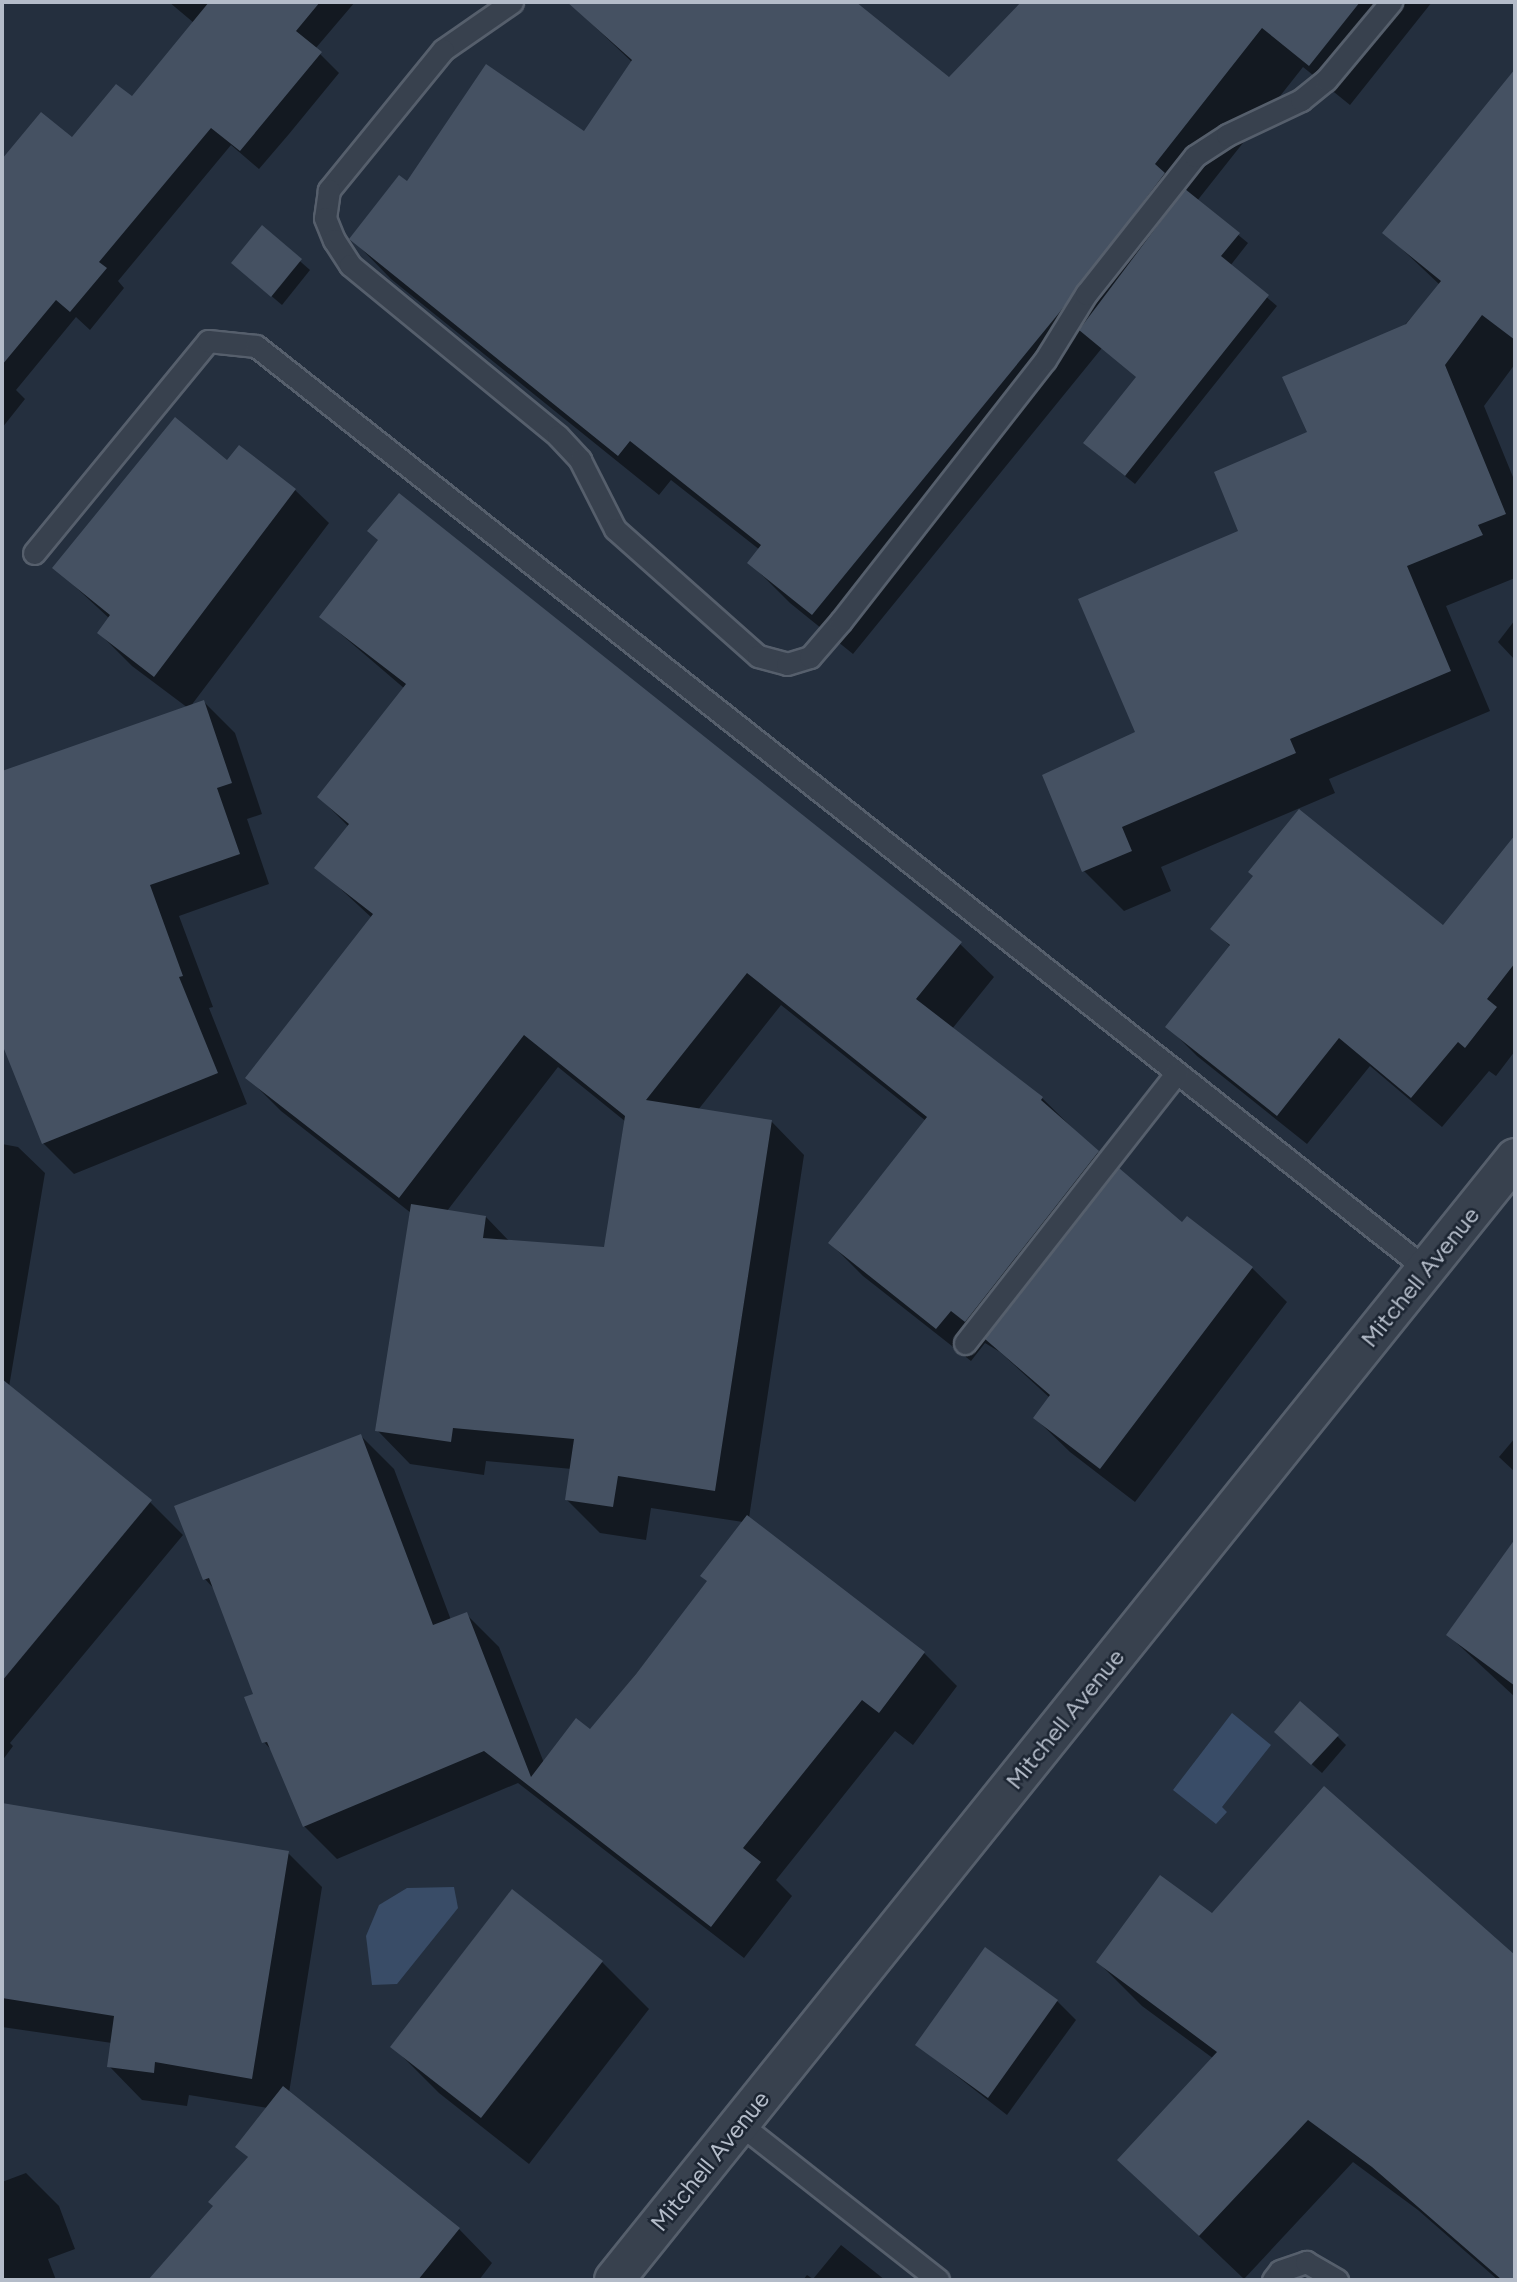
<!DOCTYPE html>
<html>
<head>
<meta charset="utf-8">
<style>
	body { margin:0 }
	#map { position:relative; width:1517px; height:2282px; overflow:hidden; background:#242f3e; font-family:Figtree,sans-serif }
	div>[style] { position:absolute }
	.water>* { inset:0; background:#394c67 }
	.shadow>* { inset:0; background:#0007 }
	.building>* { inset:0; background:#455162 }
	.roads { filter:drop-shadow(2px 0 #565f6c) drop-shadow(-2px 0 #565f6c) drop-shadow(0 2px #565f6c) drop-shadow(0 -2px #565f6c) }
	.service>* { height:21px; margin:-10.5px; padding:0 10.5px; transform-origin:10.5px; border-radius:10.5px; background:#38414e }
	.tertiary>* { height:38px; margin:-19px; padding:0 19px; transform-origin:19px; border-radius:19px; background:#38414e }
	span { translate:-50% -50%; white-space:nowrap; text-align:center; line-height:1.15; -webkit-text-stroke:5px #1d2633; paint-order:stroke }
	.street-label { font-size:24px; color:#b4bcc9 }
	.frame { position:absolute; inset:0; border:4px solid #b4bcc9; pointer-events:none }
</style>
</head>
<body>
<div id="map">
	<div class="water">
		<i style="clip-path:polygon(1232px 1713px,1271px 1745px,1222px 1807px,1227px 1812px,1216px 1824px,1173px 1790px)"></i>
		<i style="clip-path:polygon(454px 1887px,458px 1908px,397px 1984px,372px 1985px,366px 1936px,379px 1905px,407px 1888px)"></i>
	</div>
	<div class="shadow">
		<i style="clip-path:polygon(169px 2px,355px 2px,315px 49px,339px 73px,289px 134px,259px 169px,231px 145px,118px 281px,124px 288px,90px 330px,76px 317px,16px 390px,25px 399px,2px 428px,2px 174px,12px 161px,72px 139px,132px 99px,194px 23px)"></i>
		<i style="clip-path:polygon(575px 2px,853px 2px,949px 79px,1012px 29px,1030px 2px,1432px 2px,1350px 105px,1303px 67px,1197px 201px,1248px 243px,1230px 266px,1277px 306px,1135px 484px,1095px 452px,1138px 377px,1102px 348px,853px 654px,790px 603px,750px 563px,760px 550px,671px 480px,659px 495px,391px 279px,351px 238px,407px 183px,584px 133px,633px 63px,572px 5px)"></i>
		<i style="clip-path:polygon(1515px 71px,1515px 364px,1484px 406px,1515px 482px,1515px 578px,1446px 606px,1490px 711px,1329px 779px,1335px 793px,1161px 867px,1171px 891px,1124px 911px,1084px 871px,1137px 733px,1241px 532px,1309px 433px,1440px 285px,1385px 233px)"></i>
		<i style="clip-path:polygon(262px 228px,310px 270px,282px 305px,243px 272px)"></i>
		<i style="clip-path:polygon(227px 462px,295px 490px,329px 523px,190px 707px,204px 702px,235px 733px,262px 814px,247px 819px,269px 884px,179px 916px,213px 1007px,209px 1008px,247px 1104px,74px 1174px,43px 1143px,2px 1037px,2px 773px,188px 708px,132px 666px,99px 633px,110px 619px,55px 568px)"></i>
		<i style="clip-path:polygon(evenodd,321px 617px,960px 944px,994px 977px,952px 1029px,1042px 1098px,1118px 1173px,1182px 1224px,1252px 1268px,1287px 1302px,1135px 1502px,1070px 1452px,1035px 1418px,1050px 1398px,1000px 1352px,985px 1343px,971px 1361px,863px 1276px,830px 1243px,926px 1121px,781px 1005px,698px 1110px,771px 1121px,804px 1155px,749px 1518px,924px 1653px,957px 1686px,913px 1745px,895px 1731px,776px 1880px,792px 1896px,744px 1958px,518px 1783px,337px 1859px,304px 1826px,273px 1752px,264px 1742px,256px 1695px,216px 1591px,205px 1579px,361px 1436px,394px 1469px,451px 1620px,466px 1614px,499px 1647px,544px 1763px,590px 1732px,709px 1582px,743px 1522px,651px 1508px,646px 1540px,600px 1533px,567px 1500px,572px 1469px,486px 1461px,484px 1475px,410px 1464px,377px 1430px,411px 1213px,281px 1111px,248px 1078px,372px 918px,317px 867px,349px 827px,319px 797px,405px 689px,321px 617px,558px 1067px,626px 1122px,606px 1249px,510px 1242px,486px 1217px,447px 1211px,558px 1067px)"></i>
		<i style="clip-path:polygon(1515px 620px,1515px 660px,1498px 642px)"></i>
		<i style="clip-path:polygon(1515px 838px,1515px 1051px,1496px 1076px,1489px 1071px,1442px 1127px,1370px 1066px,1307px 1144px,1197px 1056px,1168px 1027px,1231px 947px,1213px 929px,1444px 928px)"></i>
		<i style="clip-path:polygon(2px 1144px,18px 1147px,45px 1173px,9px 1387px,150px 1502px,183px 1535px,10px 1743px,13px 1746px,2px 1761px)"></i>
		<i style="clip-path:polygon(1515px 1438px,1515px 1472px,1499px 1457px)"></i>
		<i style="clip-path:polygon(1515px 1542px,1515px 1697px,1448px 1635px)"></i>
		<i style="clip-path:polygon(1337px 1736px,1346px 1745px,1322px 1773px,1285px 1741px)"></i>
		<i style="clip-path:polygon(1324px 1789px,1515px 1958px,1515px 2280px,1498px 2280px,1418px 2210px,1353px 2162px,1244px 2279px,1119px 2160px,1214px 2059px,1142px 2006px,1098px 1962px,1212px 1916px)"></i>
		<i style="clip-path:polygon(2px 1805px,288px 1853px,322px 1887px,289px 2093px,459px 2229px,492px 2263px,479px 2280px,150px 2280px,215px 2207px,249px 2158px,238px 2147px,268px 2108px,189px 2095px,187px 2106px,142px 2100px,109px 2066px,112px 2043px,2px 2027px)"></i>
		<i style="clip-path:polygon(602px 1962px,649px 2009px,529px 2164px,439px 2093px,393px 2047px)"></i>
		<i style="clip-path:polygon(1057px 2001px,1076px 2020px,1007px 2115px,917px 2045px)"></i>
		<i style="clip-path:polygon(26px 2173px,59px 2206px,75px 2249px,48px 2259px,56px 2280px,2px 2280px,2px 2182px)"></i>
		<i style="clip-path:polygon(841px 2245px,885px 2280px,803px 2280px,807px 2275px,813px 2279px)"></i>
	</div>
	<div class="building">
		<i style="clip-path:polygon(209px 2px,320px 2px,296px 31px,322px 52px,240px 151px,211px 128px,99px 262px,107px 268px,70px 312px,56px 300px,2px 365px,2px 159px,41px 112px,72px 137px,116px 84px,132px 96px)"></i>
		<i style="clip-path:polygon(567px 2px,856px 2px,949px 77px,1021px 2px,1360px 2px,1309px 66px,1262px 28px,1155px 164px,1165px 173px,1059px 313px,812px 615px,747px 563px,761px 545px,630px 441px,618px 456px,349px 239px,399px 175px,407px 181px,486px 64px,584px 131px,632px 60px)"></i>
		<i style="clip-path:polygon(1515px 69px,1515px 340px,1482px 315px,1445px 365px,1506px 514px,1478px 525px,1483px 535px,1407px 566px,1451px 671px,1290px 739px,1296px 753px,1122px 827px,1132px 851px,1082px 872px,1042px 775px,1135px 732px,1078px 599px,1238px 531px,1214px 472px,1307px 432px,1282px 377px,1406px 324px,1441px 281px,1382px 233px)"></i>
		<i style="clip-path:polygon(1185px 189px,1240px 233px,1221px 256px,1269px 295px,1125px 476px,1083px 443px,1136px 377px,1079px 330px)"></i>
		<i style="clip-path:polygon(262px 225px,302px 259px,271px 297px,231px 263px)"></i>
		<i style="clip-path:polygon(175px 417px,227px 460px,239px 445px,296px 489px,154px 677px,97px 633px,110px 615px,52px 568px)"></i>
		<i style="clip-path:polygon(399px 493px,962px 942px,916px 999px,1043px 1097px,1041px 1100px,1099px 1151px,965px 1322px,951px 1311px,936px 1329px,828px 1243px,927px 1117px,747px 973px,646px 1100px,772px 1120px,715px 1491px,618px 1476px,613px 1507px,565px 1500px,574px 1439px,453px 1428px,451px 1442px,375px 1431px,411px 1204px,486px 1216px,483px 1238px,604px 1247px,625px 1116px,524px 1035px,399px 1198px,245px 1078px,373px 914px,314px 868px,349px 824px,317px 797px,406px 684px,319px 617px,378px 540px,367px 531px)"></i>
		<i style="clip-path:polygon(204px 700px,232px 783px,217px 788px,240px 854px,150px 885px,183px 976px,179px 977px,218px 1073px,42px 1144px,2px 1044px,2px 771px)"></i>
		<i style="clip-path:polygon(1299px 809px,1443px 925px,1515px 835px,1515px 963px,1487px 999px,1497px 1007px,1465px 1048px,1458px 1042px,1411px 1098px,1339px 1038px,1277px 1116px,1165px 1027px,1230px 945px,1210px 929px,1253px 876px,1248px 872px)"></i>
		<i style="clip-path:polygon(1119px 1168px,1182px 1222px,1187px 1216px,1253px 1267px,1100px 1469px,1033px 1418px,1050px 1395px,985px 1339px)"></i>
		<i style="clip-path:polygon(2px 1379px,152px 1500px,2px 1681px)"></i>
		<i style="clip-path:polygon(361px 1434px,433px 1625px,467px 1612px,531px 1777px,576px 1718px,590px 1729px,636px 1674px,707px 1581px,700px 1576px,747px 1515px,925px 1652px,879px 1713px,862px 1700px,743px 1848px,761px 1862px,711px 1927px,484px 1751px,303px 1827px,267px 1742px,262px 1743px,244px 1697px,253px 1694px,209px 1578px,203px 1580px,174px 1506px)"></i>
		<i style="clip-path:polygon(1515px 1539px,1515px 1686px,1446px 1635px)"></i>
		<i style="clip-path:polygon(1300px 1701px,1339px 1735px,1311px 1765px,1274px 1732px)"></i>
		<i style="clip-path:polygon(1324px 1786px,1515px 1955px,1515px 2280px,1502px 2280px,1372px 2167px,1308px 2120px,1199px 2236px,1117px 2160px,1217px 2052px,1096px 1962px,1160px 1875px,1212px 1913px)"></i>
		<i style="clip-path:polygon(2px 1803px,289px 1851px,252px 2079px,155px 2062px,154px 2073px,107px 2067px,114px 2016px,2px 1998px)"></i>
		<i style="clip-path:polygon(512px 1889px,603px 1961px,481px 2118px,390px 2047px)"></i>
		<i style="clip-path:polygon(985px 1947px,1058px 2000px,988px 2098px,915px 2045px)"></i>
		<i style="clip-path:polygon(283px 2086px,460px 2228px,418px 2280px,148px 2280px,213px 2206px,208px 2202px,248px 2157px,235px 2147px)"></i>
	</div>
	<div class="roads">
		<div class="service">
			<i style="left:512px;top:2px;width:84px;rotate:145.2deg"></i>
			<i style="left:443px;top:50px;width:181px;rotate:129.2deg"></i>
			<i style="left:329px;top:190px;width:28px;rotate:98deg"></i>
			<i style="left:325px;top:218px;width:24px;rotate:68deg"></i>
			<i style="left:334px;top:240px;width:30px;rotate:57deg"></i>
			<i style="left:350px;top:265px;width:269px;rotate:39.4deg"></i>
			<i style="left:558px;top:436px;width:33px;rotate:47deg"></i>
			<i style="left:580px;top:460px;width:77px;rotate:63.1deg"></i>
			<i style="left:615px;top:529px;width:191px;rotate:41.6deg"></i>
			<i style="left:758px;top:656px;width:30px;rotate:15deg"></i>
			<i style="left:787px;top:664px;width:24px;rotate:-17deg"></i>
			<i style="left:810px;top:657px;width:48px;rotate:-49.3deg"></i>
			<i style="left:841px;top:621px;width:331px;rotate:-52deg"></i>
			<i style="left:1045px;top:360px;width:78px;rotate:-58.2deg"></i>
			<i style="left:1086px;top:294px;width:176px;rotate:-51.7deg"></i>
			<i style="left:1195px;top:156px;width:38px;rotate:-33deg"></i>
			<i style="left:1227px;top:135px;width:82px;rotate:-25.3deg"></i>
			<i style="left:1301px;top:100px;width:32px;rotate:-39deg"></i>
			<i style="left:1326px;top:80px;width:102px;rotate:-50.2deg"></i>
			<i style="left:34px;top:553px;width:274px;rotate:-50.6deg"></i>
			<i style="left:208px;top:341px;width:48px;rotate:5.9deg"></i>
			<i style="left:256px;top:346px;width:1490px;rotate:38.27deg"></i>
			<i style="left:965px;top:1343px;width:343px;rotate:-51.9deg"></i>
			<i style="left:740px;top:2124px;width:252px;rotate:38.2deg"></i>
			<i style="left:1273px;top:2280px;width:11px;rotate:-52deg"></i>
			<i style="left:1280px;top:2271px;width:28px;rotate:-19deg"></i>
			<i style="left:1306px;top:2262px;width:36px;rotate:30deg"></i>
		</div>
		<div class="tertiary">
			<i style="left:614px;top:2280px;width:1439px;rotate:-51.23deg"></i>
		</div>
	</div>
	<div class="street-label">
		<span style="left:1420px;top:1277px;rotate:-51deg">Mitchell Avenue</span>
		<span style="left:1065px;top:1719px;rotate:-51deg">Mitchell Avenue</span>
		<span style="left:710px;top:2161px;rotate:-51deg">Mitchell Avenue</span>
	</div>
	<div class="frame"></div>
</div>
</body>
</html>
